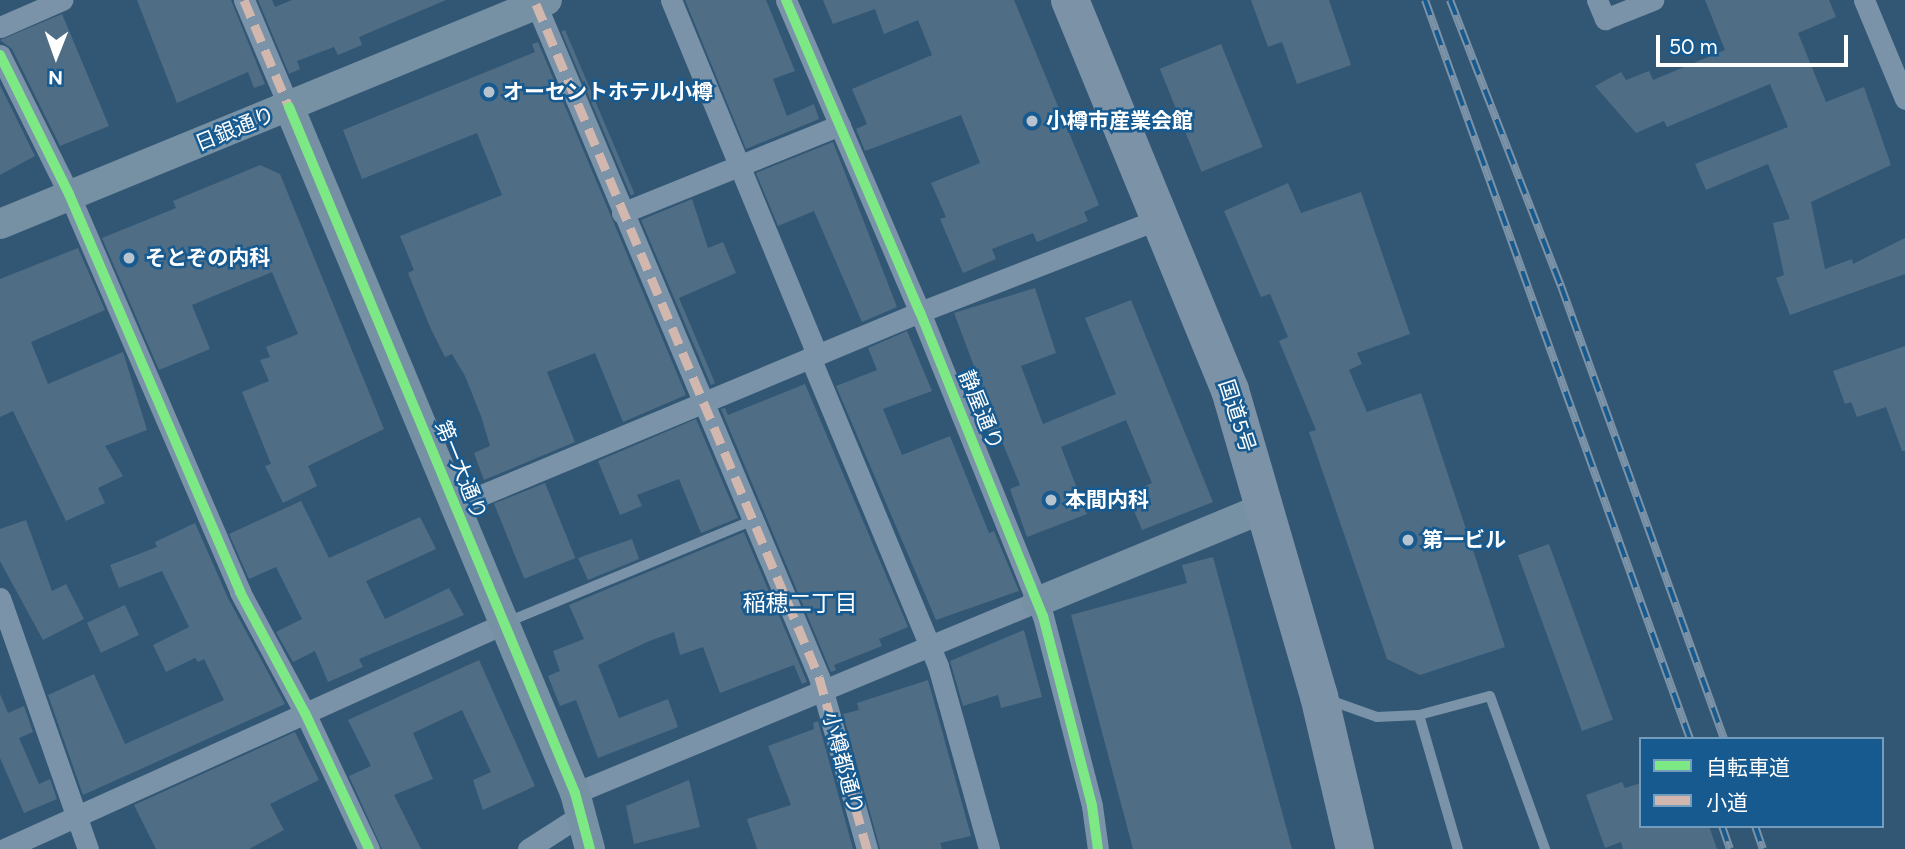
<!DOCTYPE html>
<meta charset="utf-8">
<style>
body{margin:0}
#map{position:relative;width:1905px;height:849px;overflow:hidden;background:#325775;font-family:Figtree,"Noto Sans JP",sans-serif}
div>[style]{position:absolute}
.building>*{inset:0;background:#4f6d85;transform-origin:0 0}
.lane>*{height:10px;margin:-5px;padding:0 5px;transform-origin:5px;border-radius:5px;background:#7a93a8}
.street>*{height:21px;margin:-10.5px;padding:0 10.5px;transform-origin:10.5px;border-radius:10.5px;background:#7a93a8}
.secondary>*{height:30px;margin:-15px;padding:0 15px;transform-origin:15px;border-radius:15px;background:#7690a4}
.highway>*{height:38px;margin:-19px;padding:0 19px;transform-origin:19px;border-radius:19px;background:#7c93a7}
.rail>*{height:8px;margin-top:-4px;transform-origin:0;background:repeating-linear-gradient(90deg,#175a90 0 16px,#7c93a7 0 32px);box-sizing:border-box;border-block:2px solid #7c93a7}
.quiet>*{height:9px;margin-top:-4.5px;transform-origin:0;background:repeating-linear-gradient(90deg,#d1b7ad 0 18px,transparent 0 27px)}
.cycleway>*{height:10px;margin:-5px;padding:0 5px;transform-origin:5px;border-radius:5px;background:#7ce984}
.dots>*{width:19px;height:19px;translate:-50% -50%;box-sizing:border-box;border:4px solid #175a90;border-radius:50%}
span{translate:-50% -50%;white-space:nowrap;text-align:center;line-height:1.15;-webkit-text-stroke:5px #175a90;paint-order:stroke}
.poi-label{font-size:21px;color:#fff;font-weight:700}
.left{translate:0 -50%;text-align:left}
.street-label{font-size:21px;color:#fff}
.neighbourhood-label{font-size:23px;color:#fff}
.legend{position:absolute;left:1639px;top:737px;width:245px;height:91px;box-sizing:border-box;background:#175a90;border:2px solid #749cbc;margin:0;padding:9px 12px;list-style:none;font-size:21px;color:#fff}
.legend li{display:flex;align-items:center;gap:14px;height:35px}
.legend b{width:35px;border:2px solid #749cbc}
.north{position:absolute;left:21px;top:21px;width:70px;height:70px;-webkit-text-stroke:5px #175a90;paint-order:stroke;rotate:181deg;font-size:19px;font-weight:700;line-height:28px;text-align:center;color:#fff}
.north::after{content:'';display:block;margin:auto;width:24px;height:32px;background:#fff;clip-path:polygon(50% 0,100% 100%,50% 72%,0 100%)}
.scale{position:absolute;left:1656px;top:35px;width:192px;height:32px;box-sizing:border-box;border:4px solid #fff;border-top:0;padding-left:9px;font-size:21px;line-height:24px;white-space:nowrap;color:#fff;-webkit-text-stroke:5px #175a90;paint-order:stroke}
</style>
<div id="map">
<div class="building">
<div style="clip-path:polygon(137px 0,231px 0,265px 84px,254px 88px,248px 72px,177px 103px)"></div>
<div style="clip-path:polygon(258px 0,272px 0,275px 7px,292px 0,446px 0,359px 37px,362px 45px,338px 55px,334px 47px,297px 61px,300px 69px,289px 74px)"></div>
<div style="clip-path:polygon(685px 0,766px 0,795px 71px,773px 79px,787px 116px,814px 104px,819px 119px,746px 149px)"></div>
<div style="clip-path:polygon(823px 0,1014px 0,1099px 205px,1084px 212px,1088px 221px,1037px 242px,1033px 233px,992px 249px,996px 259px,963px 273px,940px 219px,946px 217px,931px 183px,980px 163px,961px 115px,865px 151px,856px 129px,867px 124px,852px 89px,932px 55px,918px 20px,884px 34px,875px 9px,833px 24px)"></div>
<div style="clip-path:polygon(1251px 0,1329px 0,1351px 65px,1297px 84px,1282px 42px,1268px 47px)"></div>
<div style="clip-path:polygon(1705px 0,1829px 0,1836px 17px,1798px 33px,1826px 102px,1864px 87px,1891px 165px,1811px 202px,1825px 269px,1852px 259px,1853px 264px,1905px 238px,1905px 274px,1790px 315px,1776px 278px,1784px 275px,1773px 223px,1790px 219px,1768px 164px,1706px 190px,1695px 164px,1788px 127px,1770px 84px,1667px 127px,1664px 121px,1636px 133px,1595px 86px,1621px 72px,1626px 80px,1649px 71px,1653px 80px,1725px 50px)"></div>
<div style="clip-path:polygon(62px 14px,109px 126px,60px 146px,12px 49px,0 40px)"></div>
<div style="left:565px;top:30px;width:178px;height:4px;rotate:67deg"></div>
<div style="clip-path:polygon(538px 42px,686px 395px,623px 422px,595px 353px,547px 372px,575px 442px,484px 480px,474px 453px,490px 446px,481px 416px,465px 376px,452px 354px,445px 357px,430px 327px,408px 273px,414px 270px,400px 236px,502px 195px,477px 133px,362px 179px,343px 130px,535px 52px,532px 44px)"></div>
<div style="left:1221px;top:44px;width:111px;height:66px;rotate:68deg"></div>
<div style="clip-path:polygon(0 85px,35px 156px,0 175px)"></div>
<div style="clip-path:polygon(833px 142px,897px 307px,862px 322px,814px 211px,778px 226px,756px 173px)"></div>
<div style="clip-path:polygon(260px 165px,280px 174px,384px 429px,308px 466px,317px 486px,283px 503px,265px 466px,271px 464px,242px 392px,269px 381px,260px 360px,270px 357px,266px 347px,298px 334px,272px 272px,192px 305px,210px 349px,159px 370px,102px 238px,176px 208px,173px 201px)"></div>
<div style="clip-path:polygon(1288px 183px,1301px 213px,1361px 192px,1410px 334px,1357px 353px,1362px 364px,1349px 370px,1367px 412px,1421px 393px,1505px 647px,1420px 675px,1387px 659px,1309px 432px,1316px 430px,1279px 341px,1288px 337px,1270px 294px,1261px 297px,1224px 211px)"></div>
<div style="clip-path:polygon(692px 199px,708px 248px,723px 242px,736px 273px,679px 298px,715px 383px,711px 385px,641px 220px)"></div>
<div style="clip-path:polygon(78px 248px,105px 310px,31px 342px,48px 384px,123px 352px,147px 430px,105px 446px,123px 476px,98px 488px,105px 503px,66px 521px,13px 411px,0 417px,0 279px)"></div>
<div style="clip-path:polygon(1035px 288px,1056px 353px,1021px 366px,1043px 424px,1116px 394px,1085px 318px,1131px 300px,1213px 502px,1142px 530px,1127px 494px,1152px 483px,1126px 420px,1061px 447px,1087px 514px,1027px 537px,1010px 489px,1020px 485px,998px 432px,990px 435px,974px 393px,983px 390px,954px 313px)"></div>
<div style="clip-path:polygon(907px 331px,932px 391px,883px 409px,902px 455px,950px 436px,989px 533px,994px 531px,1019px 591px,936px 620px,836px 386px,877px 370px,868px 348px)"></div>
<div style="clip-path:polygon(1905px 346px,1905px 451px,1902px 451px,1886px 407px,1857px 417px,1851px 402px,1845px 404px,1833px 371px)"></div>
<div style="clip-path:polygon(805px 384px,908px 627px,879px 639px,882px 646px,834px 665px,836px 670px,831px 672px,721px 409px,725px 408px,728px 415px)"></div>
<div style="clip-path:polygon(696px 419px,738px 518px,701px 533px,679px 479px,637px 495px,642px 506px,620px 515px,598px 461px)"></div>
<div style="left:545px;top:483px;width:81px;height:55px;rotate:68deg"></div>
<div style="clip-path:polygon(301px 501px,329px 558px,420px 517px,436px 549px,366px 581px,385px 619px,449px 588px,464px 615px,359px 659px,363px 667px,328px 682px,315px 651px,293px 662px,276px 632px,302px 619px,276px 567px,249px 579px,229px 534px)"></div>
<div style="clip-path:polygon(26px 520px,52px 591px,66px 584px,84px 619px,43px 640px,0 561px,0 529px)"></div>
<div style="clip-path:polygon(195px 523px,228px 598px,285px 704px,83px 795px,48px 695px,94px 674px,125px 744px,224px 700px,204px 659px,198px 662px,195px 658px,166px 672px,153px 645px,189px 627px,162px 571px,119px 588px,110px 565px,157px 547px,155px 542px)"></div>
<div style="clip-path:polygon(744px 532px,807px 682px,802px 684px,794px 665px,720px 693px,703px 647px,680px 655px,674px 632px,647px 642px,598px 665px,619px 718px,668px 699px,678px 727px,598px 758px,576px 700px,560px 706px,548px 676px,560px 671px,553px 651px,584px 639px,569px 605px)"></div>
<div style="clip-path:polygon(632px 539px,639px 559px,588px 580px,578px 558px)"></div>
<div style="left:1549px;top:544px;width:187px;height:33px;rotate:70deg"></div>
<div style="clip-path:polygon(1213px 557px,1292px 849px,1133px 849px,1071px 615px,1187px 583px,1182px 565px)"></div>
<div style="left:125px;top:605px;width:33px;height:42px;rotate:65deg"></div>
<div style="clip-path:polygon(1024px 630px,1042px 697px,1001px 708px,998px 695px,963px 706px,950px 661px)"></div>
<div style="clip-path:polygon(479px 660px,535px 786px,483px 810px,473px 780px,491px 772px,462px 710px,413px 733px,433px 779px,394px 795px,421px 849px,382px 849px,349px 776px,371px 766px,348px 720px)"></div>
<div style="clip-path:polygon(928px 680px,971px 836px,940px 843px,942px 849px,880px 849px,843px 714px,859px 710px,857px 703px)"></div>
<div style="clip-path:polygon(0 694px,8px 713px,24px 706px,33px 732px,19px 738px,39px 784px,50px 779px,57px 799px,24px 813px,0 758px)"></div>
<div style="clip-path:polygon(818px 721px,853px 849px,757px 849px,747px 819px,791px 805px,768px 746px,814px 729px,813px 723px)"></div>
<div style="clip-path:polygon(295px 732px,319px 780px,270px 804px,284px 830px,249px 849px,156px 849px,134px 805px)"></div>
<div style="clip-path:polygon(689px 780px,700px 827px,634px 844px,626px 806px)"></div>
<div style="clip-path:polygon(1622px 782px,1625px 788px,1641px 783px,1641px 826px,1709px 826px,1717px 849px,1623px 849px,1621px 842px,1605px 848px,1586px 795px)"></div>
</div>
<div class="lane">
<div style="left:505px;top:623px;width:266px;rotate:-22.5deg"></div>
<div style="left:1329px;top:700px;width:51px;rotate:19.5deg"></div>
<div style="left:1377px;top:717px;width:42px;rotate:-2.7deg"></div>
<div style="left:1419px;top:715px;width:73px;rotate:-15deg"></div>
<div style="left:1490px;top:696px;width:163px;rotate:70.2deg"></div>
<div style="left:1419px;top:715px;width:140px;rotate:73.8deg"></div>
</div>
<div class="street">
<div style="left:244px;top:0;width:116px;rotate:67.2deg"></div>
<div style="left:671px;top:0;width:384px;rotate:67.6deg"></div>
<div style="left:786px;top:0;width:340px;rotate:66.8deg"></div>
<div style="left:920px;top:312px;width:328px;rotate:68deg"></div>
<div style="left:1043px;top:616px;width:196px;rotate:75.5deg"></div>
<div style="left:1092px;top:806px;width:43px;rotate:82.1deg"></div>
<div style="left:1597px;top:0;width:21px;rotate:67deg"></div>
<div style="left:1605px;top:19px;width:52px;rotate:-21.6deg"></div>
<div style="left:1864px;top:0;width:107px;rotate:67.5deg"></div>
<div style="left:536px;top:4px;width:730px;rotate:67.19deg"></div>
<div style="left:819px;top:677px;width:179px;rotate:74.4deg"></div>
<div style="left:0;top:27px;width:68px;rotate:-23.5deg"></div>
<div style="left:0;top:55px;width:155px;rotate:63.6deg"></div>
<div style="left:69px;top:194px;width:433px;rotate:66.7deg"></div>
<div style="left:240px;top:592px;width:137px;rotate:61.8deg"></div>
<div style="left:305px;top:713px;width:150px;rotate:64.8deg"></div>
<div style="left:622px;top:213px;width:235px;rotate:-22deg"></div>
<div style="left:810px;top:357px;width:334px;rotate:67.5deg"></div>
<div style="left:938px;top:666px;width:190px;rotate:74.4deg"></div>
<div style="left:455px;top:506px;width:504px;rotate:-22.65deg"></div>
<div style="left:920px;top:312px;width:259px;rotate:-21.3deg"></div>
<div style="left:0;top:598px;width:266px;rotate:70.7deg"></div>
<div style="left:575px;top:793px;width:500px;rotate:-22.5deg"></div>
<div style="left:4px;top:849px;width:547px;rotate:-24.27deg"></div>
<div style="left:528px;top:849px;width:63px;rotate:-32.7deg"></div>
</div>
<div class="secondary">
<div style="left:289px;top:107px;width:743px;rotate:67.37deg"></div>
<div style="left:575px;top:793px;width:58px;rotate:75deg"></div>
<div style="left:0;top:224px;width:591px;rotate:-22.27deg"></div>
<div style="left:1037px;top:602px;width:248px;rotate:-22.5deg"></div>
</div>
<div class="highway">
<div style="left:1070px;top:0;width:422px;rotate:67.7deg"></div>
<div style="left:1230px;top:390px;width:319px;rotate:73.8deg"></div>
<div style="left:1319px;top:696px;width:157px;rotate:76.8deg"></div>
</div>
<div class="rail">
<div style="left:1425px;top:0;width:785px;rotate:70.27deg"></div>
<div style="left:1450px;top:0;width:307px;rotate:68.8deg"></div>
<div style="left:1561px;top:286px;width:481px;rotate:70.2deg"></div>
<div style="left:1722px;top:826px;width:24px;rotate:71deg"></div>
<div style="left:1755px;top:826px;width:24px;rotate:71deg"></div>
</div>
<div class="quiet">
<div style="left:244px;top:0;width:116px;rotate:67.2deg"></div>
<div style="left:536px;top:4px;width:730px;rotate:67.19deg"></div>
<div style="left:819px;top:677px;width:179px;rotate:74.4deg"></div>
</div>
<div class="cycleway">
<div style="left:786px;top:0;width:340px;rotate:66.8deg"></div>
<div style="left:920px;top:312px;width:328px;rotate:68deg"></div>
<div style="left:1043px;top:616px;width:196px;rotate:75.5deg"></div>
<div style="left:1092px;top:806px;width:43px;rotate:82.1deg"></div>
<div style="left:0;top:55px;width:155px;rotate:63.6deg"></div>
<div style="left:69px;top:194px;width:433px;rotate:66.7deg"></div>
<div style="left:240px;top:592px;width:137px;rotate:61.8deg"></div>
<div style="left:305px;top:713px;width:150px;rotate:64.8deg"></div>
<div style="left:289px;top:107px;width:743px;rotate:67.37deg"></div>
<div style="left:575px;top:793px;width:58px;rotate:75deg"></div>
</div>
<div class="dots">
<div style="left:489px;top:92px;background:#b7c4cf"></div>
<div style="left:1032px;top:121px;background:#b7c4cf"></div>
<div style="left:129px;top:258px;background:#b7c4cf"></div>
<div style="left:1051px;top:500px;background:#b7c4cf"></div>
<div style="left:1408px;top:540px;background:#b7c4cf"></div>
</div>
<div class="poi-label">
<span class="left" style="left:503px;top:92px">オーセントホテル小樽</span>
<span class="left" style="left:1046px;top:121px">小樽市産業会館</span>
<span class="left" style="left:145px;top:258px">そとぞの内科</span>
<span class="left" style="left:1065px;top:500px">本間内科</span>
<span class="left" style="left:1422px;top:540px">第一ビル</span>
</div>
<div class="street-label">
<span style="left:235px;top:129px;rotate:-22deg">日銀通り</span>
<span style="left:981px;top:410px;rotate:68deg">静屋通り</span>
<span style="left:1237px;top:416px;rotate:72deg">国道5号</span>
<span style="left:461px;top:470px;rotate:68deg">第一大通り</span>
<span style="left:843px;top:763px;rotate:75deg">小樽都通り</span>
</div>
<div class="neighbourhood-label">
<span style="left:800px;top:603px">稲穂二丁目</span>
</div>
<ul class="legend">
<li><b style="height:9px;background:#7ce984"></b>自転車道</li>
<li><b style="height:9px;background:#d1b7ad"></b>小道</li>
</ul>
<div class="north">N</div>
<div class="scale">50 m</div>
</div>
